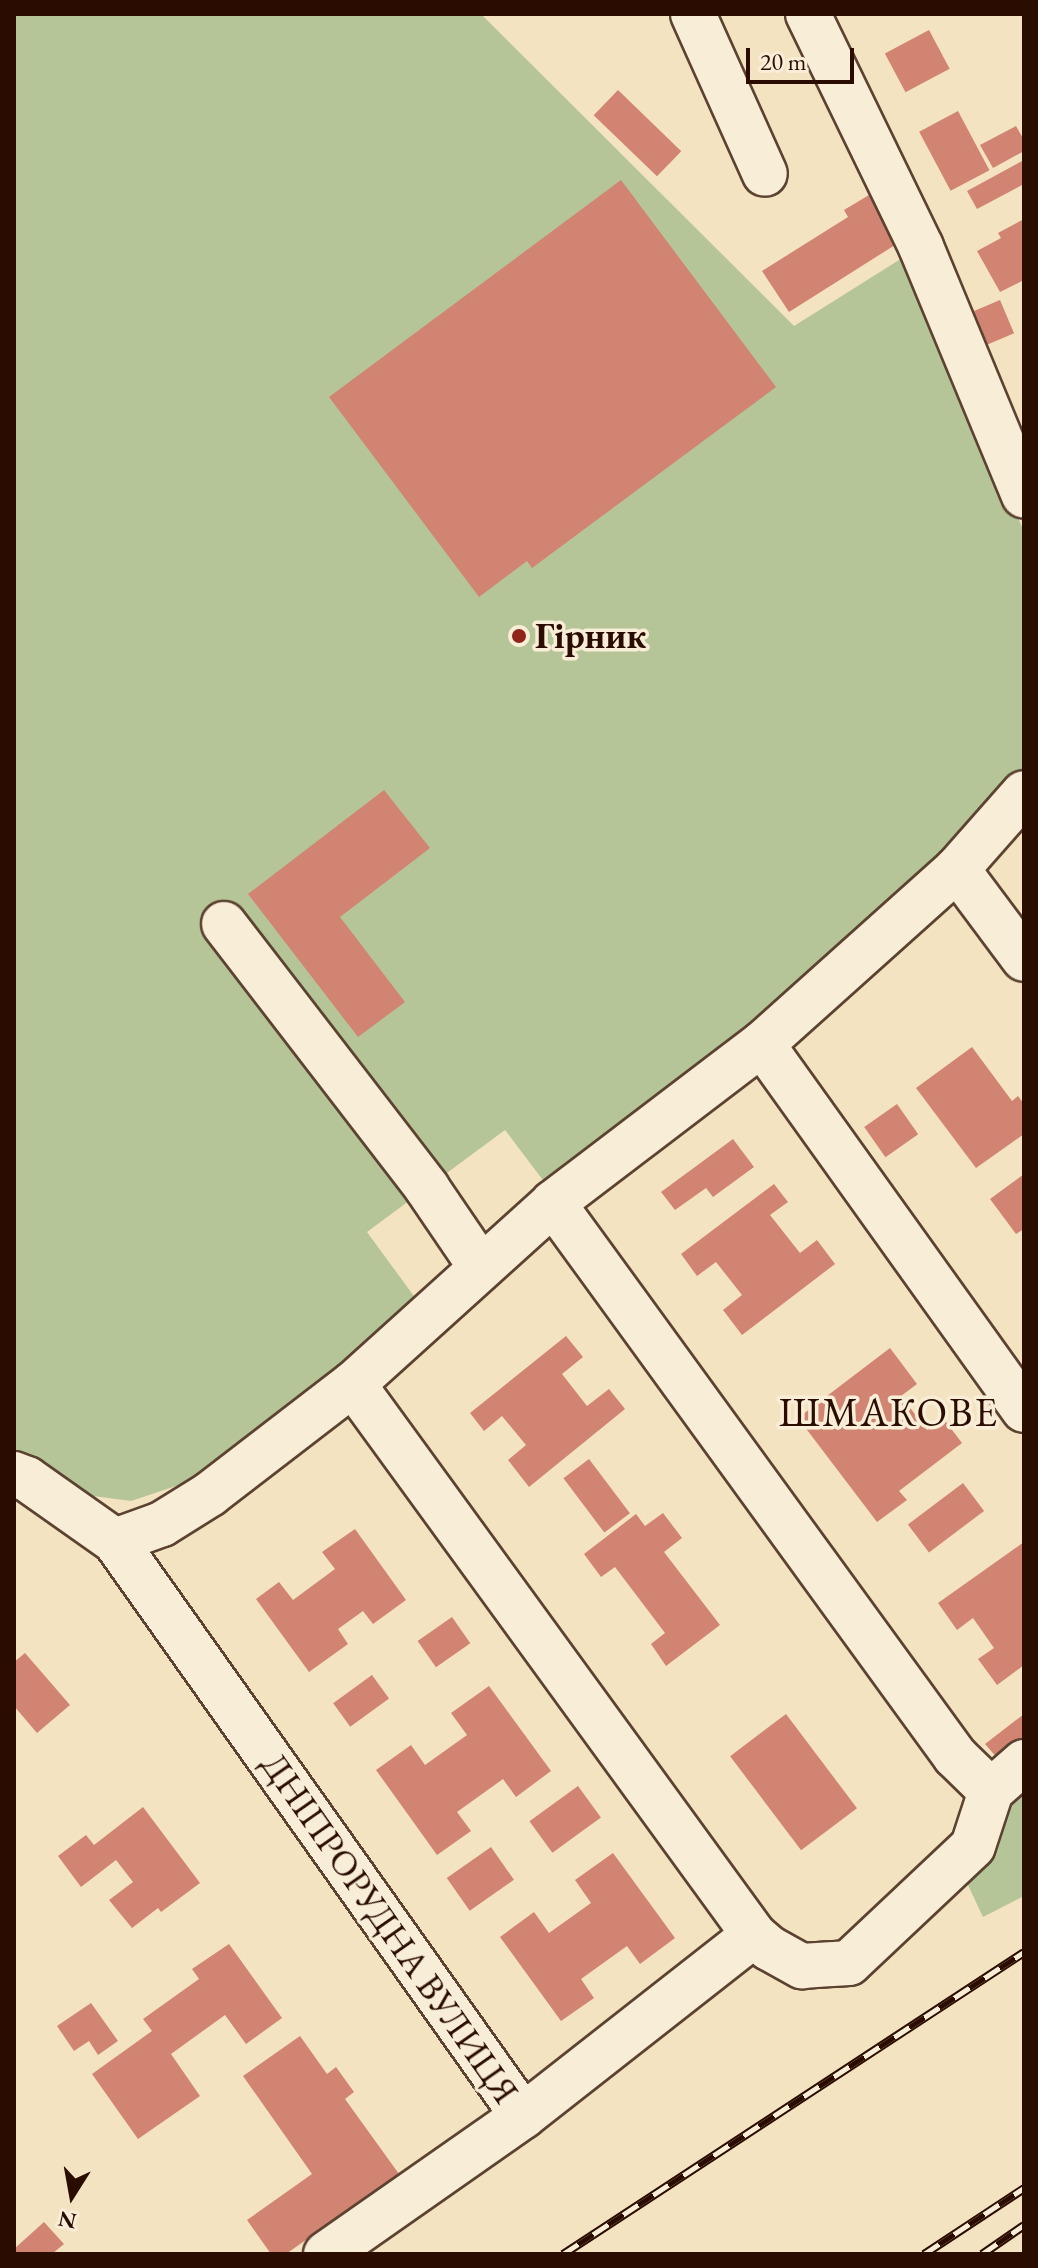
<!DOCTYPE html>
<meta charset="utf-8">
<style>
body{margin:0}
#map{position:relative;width:1038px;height:2268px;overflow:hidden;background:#f4e3c0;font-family:"EB Garamond",serif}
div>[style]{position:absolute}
.green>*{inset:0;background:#b5c597}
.building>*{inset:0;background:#d18472;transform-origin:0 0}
.roads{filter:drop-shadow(2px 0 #5c4231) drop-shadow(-2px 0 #5c4231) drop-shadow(0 2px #5c4231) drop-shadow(0 -2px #5c4231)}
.minor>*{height:44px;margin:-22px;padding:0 22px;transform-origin:22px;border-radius:22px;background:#f8edd6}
.rail>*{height:9px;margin-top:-4.5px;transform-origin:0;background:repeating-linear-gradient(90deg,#f8edd6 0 18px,#2a0c01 0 36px);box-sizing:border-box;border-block:2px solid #2a0c01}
.dots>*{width:22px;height:22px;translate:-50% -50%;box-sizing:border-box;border:4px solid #f8edd6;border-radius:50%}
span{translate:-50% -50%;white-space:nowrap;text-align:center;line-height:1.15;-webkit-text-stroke:7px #f8edd6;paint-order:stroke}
.poi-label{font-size:36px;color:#2a0c01;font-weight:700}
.left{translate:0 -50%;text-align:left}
.street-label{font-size:36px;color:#2a0c01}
.quarter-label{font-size:40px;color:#2a0c01;letter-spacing:2px}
.frame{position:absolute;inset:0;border:16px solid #2a0c01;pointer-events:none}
.north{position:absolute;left:32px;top:2156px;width:80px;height:80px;-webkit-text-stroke:6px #f8edd6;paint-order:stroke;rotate:191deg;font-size:22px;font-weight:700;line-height:32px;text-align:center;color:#2a0c01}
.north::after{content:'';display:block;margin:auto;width:28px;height:36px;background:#2a0c01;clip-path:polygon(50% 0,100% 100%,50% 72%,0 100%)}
.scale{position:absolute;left:746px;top:48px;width:108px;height:36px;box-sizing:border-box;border:4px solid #2a0c01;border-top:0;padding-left:10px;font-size:24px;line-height:28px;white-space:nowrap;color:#2a0c01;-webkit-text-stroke:6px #f8edd6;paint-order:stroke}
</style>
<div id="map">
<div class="green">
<div style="clip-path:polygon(14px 14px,481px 14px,794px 326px,907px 255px,1024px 532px,1024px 778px,951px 860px,552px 1192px,505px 1130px,367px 1232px,419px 1303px,203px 1477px,131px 1501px,78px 1494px,14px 1458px)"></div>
<div style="clip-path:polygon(1024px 1781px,1024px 1896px,983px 1917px,960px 1868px)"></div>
</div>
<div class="building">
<div style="left:929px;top:30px;width:44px;height:50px;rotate:62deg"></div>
<div style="left:618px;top:90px;width:88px;height:35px;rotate:44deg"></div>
<div style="left:958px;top:111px;width:67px;height:44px;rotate:62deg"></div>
<div style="clip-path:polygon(1016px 126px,1024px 140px,1024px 151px,993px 168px,980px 145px)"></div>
<div style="clip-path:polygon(1024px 160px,1024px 184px,977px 209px,967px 191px)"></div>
<div style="clip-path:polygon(621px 180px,776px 387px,532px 568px,527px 561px,479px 597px,329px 397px)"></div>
<div style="clip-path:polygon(869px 195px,895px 245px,789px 312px,762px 271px,848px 217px,844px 210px)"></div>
<div style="clip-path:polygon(1024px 219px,1024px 280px,1000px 292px,977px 251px,1001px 238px,998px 233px)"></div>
<div style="left:1000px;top:300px;width:36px;height:32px;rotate:67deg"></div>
<div style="clip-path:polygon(384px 790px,430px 848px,340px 917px,405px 1002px,358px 1037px,248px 894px)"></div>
<div style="clip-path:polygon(972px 1047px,1012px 1101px,1018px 1096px,1024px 1104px,1024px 1134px,976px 1168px,916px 1088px)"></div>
<div style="left:897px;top:1104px;width:37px;height:40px;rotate:55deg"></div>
<div style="clip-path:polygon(733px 1139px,754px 1167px,713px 1197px,706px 1188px,675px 1210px,661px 1192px)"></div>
<div style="clip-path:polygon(1024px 1174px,1024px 1229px,1016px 1234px,990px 1199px)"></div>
<div style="clip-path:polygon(774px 1184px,788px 1202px,770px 1215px,800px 1253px,817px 1240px,835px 1264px,742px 1335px,723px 1310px,742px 1295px,716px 1262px,697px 1276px,681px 1254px)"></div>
<div style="clip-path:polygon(566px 1336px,583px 1357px,562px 1374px,587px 1406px,609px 1389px,625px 1409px,529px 1487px,508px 1460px,526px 1445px,502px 1416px,484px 1431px,470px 1413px)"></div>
<div style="clip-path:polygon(890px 1348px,917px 1384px,901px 1396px,927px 1430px,943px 1418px,962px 1443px,899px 1491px,907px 1500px,877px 1522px,798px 1418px)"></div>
<div style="left:589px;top:1459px;width:68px;height:32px;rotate:53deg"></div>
<div style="left:963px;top:1483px;width:35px;height:69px;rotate:53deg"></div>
<div style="clip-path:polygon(663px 1513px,682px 1538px,664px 1552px,720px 1625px,666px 1666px,651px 1644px,665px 1633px,615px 1567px,601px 1577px,584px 1554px,636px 1514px,645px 1526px)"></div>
<div style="clip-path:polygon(355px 1529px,406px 1600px,373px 1624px,363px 1611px,338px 1629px,348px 1644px,309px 1672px,256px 1599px,279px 1582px,293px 1600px,335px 1569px,322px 1552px)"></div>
<div style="clip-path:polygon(1024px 1542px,1024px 1665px,997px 1685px,978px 1659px,994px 1648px,973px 1618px,957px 1630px,938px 1603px)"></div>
<div style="left:452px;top:1617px;width:32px;height:42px;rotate:55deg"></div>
<div style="clip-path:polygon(25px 1653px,70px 1705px,37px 1733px,14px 1706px,14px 1662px)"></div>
<div style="left:372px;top:1675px;width:29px;height:48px;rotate:54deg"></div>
<div style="clip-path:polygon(489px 1686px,551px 1771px,516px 1797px,503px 1779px,457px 1812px,471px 1831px,437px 1855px,376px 1770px,411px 1745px,425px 1765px,467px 1735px,451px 1713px)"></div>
<div style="left:786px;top:1714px;width:118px;height:70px;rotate:53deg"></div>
<div style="clip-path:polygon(1024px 1714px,1024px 1741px,999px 1760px,985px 1744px)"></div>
<div style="left:578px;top:1786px;width:39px;height:60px;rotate:54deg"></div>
<div style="clip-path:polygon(143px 1807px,200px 1883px,161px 1912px,158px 1908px,132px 1928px,109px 1900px,133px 1882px,116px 1860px,81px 1887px,58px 1856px,86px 1835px,94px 1845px)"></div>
<div style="left:491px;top:1847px;width:40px;height:54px;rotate:55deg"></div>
<div style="clip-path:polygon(613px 1853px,675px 1938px,640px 1964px,627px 1946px,581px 1979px,594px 1998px,561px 2021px,500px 1937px,534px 1912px,549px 1933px,591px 1903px,575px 1880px)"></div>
<div style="clip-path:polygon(229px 1944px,282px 2018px,246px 2044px,225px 2015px,171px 2054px,200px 2096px,138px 2139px,92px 2074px,152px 2031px,143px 2019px,199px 1979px,192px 1969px)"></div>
<div style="clip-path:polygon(91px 2003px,118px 2041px,98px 2055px,89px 2041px,74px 2051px,57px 2026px)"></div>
<div style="clip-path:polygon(300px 2036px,327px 2074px,336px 2067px,354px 2092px,345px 2099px,399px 2174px,286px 2254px,271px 2254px,247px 2220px,312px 2174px,243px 2076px)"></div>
<div style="clip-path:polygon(44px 2222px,64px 2244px,52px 2254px,14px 2254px,14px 2249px)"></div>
</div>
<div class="roads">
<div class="minor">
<div style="left:693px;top:14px;width:175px;rotate:65.8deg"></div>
<div style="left:808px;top:14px;width:259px;rotate:64.1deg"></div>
<div style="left:921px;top:247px;width:269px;rotate:67.5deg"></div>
<div style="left:957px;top:869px;width:112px;rotate:53.3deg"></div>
<div style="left:224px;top:924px;width:333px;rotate:52.4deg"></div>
<div style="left:427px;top:1188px;width:94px;rotate:55.8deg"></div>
<div style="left:762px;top:1044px;width:450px;rotate:54.4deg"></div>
<div style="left:553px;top:1203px;width:684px;rotate:53.98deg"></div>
<div style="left:955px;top:1756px;width:50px;rotate:44.2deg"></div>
<div style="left:353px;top:1384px;width:681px;rotate:53.95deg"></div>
<div style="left:754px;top:1935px;width:20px;rotate:41deg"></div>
<div style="left:769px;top:1948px;width:38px;rotate:29deg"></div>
<div style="left:802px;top:1966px;width:47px;rotate:-3.7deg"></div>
<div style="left:849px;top:1963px;width:170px;rotate:-43.3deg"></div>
<div style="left:973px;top:1846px;width:58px;rotate:-71.9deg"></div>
<div style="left:991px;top:1791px;width:44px;rotate:-41.3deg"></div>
<div style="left:14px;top:1474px;width:14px;rotate:21deg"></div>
<div style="left:27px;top:1479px;width:108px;rotate:35.2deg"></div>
<div style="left:115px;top:1541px;width:50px;rotate:-19.9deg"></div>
<div style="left:162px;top:1524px;width:57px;rotate:-32deg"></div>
<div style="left:210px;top:1494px;width:180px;rotate:-37.6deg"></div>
<div style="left:353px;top:1384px;width:270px;rotate:-42.1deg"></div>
<div style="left:553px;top:1203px;width:263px;rotate:-37.3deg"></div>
<div style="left:762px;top:1044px;width:262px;rotate:-41.9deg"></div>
<div style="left:957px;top:869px;width:101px;rotate:-48.6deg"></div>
<div style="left:115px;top:1541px;width:705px;rotate:54.64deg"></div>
<div style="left:326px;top:2254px;width:241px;rotate:-35deg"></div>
<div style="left:523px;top:2116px;width:293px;rotate:-38.1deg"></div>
</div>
</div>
<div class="rail">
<div style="left:563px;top:2254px;width:551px;rotate:-33.23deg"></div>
<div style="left:924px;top:2254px;width:120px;rotate:-33.4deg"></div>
<div style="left:982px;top:2254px;width:51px;rotate:-34.6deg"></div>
</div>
<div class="dots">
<div style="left:519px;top:636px;background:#8f2418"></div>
</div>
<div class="poi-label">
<span class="left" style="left:535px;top:636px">Гірник</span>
</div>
<div class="street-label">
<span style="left:390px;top:1928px;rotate:55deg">ДНІПРОРУДНА ВУЛИЦЯ</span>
</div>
<div class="quarter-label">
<span style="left:889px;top:1412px">ШМАКОВЕ</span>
</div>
<div class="frame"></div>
<div class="north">N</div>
<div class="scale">20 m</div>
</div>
